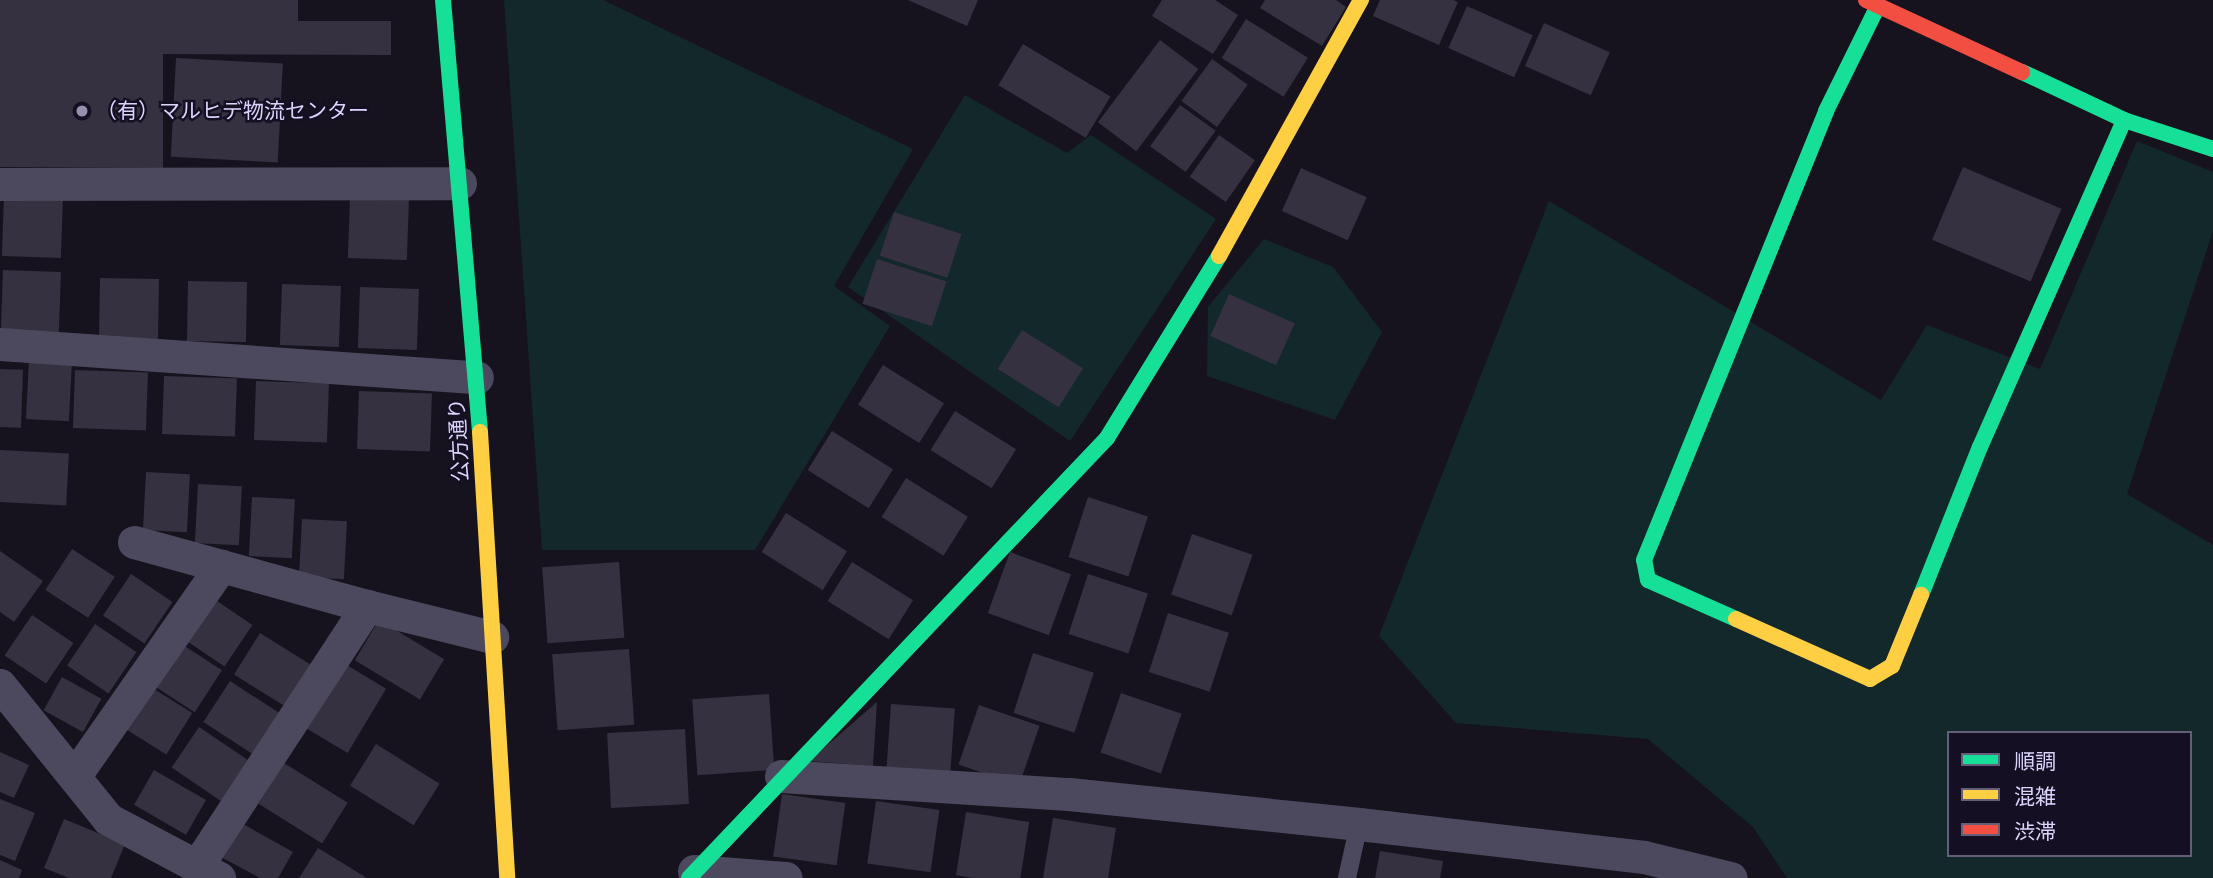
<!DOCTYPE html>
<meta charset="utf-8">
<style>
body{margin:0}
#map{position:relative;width:2213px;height:878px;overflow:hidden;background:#16131e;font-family:"Fira Sans Condensed","Noto Sans JP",sans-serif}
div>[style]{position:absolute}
.green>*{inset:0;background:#13282a}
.building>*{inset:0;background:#353140;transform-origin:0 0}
.lane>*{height:18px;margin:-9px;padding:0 9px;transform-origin:9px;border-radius:9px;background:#4c495e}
.street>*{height:33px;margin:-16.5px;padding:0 16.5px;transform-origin:16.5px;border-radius:16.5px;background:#4c495e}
.fast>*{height:16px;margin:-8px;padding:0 8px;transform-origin:8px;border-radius:8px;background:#16e098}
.slow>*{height:16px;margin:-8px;padding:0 8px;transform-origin:8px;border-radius:8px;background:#ffcf43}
.jam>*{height:16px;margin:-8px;padding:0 8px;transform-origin:8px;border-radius:8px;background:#f24e42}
.dots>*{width:19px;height:19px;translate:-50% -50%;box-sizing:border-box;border:4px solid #140f22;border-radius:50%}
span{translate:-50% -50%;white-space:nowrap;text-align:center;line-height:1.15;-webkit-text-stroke:5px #140f22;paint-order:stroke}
.poi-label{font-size:21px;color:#dbd4fc}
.left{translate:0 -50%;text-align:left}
.street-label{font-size:21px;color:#dbd4fc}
.legend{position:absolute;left:1947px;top:731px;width:245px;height:126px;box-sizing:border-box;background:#140f22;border:2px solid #645e79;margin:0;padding:9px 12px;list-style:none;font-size:21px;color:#dbd4fc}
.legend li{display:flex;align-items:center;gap:14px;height:35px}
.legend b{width:35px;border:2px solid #645e79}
</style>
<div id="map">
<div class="green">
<div style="clip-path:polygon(504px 0,603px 0,913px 149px,834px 286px,890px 326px,755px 550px,542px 550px)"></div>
<div style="clip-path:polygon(965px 95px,1067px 153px,1091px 135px,1216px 219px,1070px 441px,848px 287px)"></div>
<div style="clip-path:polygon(evenodd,2137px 141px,2213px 172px,2213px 231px,2127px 494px,2213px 545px,2213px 878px,1787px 878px,1753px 827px,1648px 739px,1456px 723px,1379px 636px,1549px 201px,1881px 400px,1927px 325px,2040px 369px,2137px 141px,1949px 733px,2190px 733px,2190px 855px,1949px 855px,1949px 733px)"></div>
<div style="clip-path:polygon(1264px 239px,1333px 267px,1382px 332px,1335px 420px,1207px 376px,1208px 307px)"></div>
</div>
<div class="building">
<div style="clip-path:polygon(0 0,298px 0,298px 21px,391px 21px,391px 55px,163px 54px,163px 168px,0 167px)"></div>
<div style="clip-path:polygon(908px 0,978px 0,967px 26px)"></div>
<div style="clip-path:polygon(1162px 0,1215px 0,1238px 15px,1213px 54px,1152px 16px)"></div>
<div style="clip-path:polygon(1265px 0,1336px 0,1346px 7px,1322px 46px,1260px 8px)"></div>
<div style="clip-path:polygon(1380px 0,1453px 0,1458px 2px,1439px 45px,1373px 16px)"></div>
<div style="left:1467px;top:6px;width:72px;height:46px;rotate:24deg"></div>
<div style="left:1246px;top:19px;width:73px;height:46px;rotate:32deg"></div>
<div style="left:1544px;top:23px;width:72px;height:47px;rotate:24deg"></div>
<div style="left:1160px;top:40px;width:48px;height:103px;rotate:37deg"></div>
<div style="left:1023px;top:44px;width:102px;height:48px;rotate:31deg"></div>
<div style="left:176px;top:58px;width:107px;height:99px;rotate:3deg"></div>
<div style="left:1212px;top:59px;width:44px;height:52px;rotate:36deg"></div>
<div style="left:1180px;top:105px;width:44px;height:51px;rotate:36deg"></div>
<div style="left:1219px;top:135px;width:44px;height:51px;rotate:35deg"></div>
<div style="left:1963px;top:167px;width:107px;height:79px;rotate:23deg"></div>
<div style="left:1301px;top:168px;width:72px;height:47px;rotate:24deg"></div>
<div style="left:4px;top:195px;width:59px;height:61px;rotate:2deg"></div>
<div style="left:350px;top:197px;width:59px;height:61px;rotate:2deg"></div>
<div style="left:894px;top:212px;width:71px;height:46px;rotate:18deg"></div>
<div style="left:877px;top:259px;width:73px;height:47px;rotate:18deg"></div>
<div style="left:3px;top:270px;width:58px;height:61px;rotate:2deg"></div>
<div style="left:100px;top:278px;width:59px;height:60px;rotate:1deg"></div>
<div style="left:188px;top:281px;width:59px;height:60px;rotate:1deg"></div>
<div style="left:282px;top:284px;width:59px;height:61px;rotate:2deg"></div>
<div style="left:360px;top:287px;width:59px;height:61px;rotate:2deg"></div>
<div style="left:1229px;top:294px;width:72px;height:46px;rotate:24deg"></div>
<div style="left:1022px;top:330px;width:72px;height:46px;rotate:32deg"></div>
<div style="left:29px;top:360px;width:43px;height:59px;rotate:3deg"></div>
<div style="left:883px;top:365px;width:72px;height:47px;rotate:32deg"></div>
<div style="left:0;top:369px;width:23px;height:58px;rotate:2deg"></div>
<div style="left:75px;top:370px;width:73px;height:58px;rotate:2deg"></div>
<div style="left:164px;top:376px;width:73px;height:58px;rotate:2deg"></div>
<div style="left:256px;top:381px;width:73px;height:59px;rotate:2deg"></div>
<div style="left:359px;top:391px;width:73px;height:58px;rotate:2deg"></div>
<div style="left:955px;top:411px;width:72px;height:46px;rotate:32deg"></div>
<div style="left:832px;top:431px;width:72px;height:46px;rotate:32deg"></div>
<div style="left:0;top:450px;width:69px;height:52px;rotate:3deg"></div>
<div style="left:146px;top:472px;width:44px;height:58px;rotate:3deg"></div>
<div style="left:906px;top:478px;width:73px;height:46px;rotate:32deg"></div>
<div style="left:198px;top:484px;width:44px;height:59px;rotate:3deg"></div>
<div style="left:252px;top:497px;width:43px;height:59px;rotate:3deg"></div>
<div style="left:1088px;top:497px;width:63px;height:63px;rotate:18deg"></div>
<div style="left:786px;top:513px;width:72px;height:46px;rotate:32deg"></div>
<div style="left:302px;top:519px;width:45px;height:58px;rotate:3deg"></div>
<div style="left:1192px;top:534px;width:64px;height:64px;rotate:19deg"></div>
<div style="left:72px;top:549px;width:51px;height:49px;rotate:33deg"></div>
<div style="clip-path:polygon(0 551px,43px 581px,14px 622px,0 612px)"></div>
<div style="left:1010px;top:552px;width:65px;height:65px;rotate:20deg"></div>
<div style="left:619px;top:562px;width:76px;height:77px;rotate:86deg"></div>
<div style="left:852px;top:562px;width:72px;height:46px;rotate:32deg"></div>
<div style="left:131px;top:574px;width:50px;height:50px;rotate:34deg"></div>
<div style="left:1088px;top:574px;width:63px;height:63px;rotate:18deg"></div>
<div style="left:211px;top:597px;width:50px;height:50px;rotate:34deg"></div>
<div style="left:1168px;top:613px;width:64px;height:62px;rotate:18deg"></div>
<div style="left:32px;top:615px;width:50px;height:49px;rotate:34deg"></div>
<div style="left:379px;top:620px;width:76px;height:47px;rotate:31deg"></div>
<div style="left:95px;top:624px;width:50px;height:50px;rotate:34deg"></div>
<div style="left:260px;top:633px;width:68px;height:49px;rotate:32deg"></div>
<div style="left:180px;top:643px;width:50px;height:50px;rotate:33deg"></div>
<div style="left:629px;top:649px;width:76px;height:77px;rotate:86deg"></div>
<div style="left:1033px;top:653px;width:64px;height:63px;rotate:18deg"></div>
<div style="left:345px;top:664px;width:48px;height:75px;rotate:31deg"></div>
<div style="left:62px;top:677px;width:45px;height:38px;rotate:29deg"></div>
<div style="left:230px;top:681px;width:68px;height:49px;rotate:33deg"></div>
<div style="left:149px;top:686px;width:51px;height:49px;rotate:32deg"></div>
<div style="left:1121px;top:693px;width:64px;height:63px;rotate:19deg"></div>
<div style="left:769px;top:694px;width:76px;height:77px;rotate:86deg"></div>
<div style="clip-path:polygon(877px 702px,873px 766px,809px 761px)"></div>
<div style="left:891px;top:704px;width:64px;height:63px;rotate:4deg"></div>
<div style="left:979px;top:705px;width:64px;height:63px;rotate:19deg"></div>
<div style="left:199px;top:727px;width:68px;height:49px;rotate:34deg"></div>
<div style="left:685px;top:729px;width:75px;height:78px;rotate:87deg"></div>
<div style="left:376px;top:744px;width:75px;height:49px;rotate:32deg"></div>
<div style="clip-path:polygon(0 752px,29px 765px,14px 798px,0 792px)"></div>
<div style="left:284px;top:763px;width:75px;height:48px;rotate:32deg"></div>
<div style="left:154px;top:770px;width:60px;height:40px;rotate:30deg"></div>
<div style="left:782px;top:794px;width:64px;height:63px;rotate:8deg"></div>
<div style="clip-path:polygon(0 799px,35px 813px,15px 861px,0 855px)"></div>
<div style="left:876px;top:801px;width:64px;height:63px;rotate:8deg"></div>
<div style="left:966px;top:812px;width:64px;height:64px;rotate:9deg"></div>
<div style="clip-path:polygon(1053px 818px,1116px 828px,1108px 878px,1043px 878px)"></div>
<div style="clip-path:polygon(64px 819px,125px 844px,111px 878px,69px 878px,44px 868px)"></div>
<div style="clip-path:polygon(241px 823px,293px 852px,278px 878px,260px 878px,221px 857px)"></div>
<div style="clip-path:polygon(318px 848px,367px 878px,299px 878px)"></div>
<div style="clip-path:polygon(1380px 851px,1443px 861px,1440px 878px,1375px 878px)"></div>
<div style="clip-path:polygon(0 860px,22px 870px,19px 878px,0 878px)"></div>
</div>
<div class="lane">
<div style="left:1347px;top:878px;width:55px;rotate:-77.5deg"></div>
</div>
<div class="street">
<div style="left:0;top:184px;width:460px;rotate:-0.1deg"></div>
<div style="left:0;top:344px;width:478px;rotate:4deg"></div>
<div style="left:134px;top:542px;width:242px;rotate:15.4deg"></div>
<div style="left:0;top:685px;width:172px;rotate:51.1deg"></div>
<div style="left:108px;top:819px;width:126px;rotate:28deg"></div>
<div style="left:76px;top:774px;width:254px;rotate:-55.1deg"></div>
<div style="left:781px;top:776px;width:289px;rotate:3.6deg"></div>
<div style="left:1069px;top:794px;width:292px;rotate:5.9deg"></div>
<div style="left:1359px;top:824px;width:287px;rotate:6.6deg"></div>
<div style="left:1644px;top:857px;width:89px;rotate:13.6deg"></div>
<div style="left:197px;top:866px;width:311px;rotate:-56.8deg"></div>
<div style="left:367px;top:606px;width:129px;rotate:13.9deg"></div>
<div style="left:694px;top:871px;width:92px;rotate:4.4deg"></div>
</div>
<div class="fast">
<div style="left:443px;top:0;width:434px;rotate:85.1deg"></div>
<div style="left:2022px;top:72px;width:113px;rotate:25.2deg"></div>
<div style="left:2124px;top:120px;width:94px;rotate:18deg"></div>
<div style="left:1921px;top:595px;width:159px;rotate:-68.3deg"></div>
<div style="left:1980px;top:447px;width:357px;rotate:-66.2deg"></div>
<div style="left:1736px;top:619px;width:96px;rotate:-156.1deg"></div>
<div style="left:1648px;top:580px;width:20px;rotate:-101deg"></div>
<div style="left:1644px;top:560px;width:484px;rotate:-67.9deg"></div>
<div style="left:1826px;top:111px;width:117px;rotate:-63.7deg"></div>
<div style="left:689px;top:878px;width:607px;rotate:-46.47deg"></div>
<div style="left:1107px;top:438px;width:214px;rotate:-58.4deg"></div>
</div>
<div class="slow">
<div style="left:1219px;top:256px;width:293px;rotate:-61deg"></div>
<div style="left:480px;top:432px;width:447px;rotate:86.5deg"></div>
<div style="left:1736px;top:619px;width:147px;rotate:24.1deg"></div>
<div style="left:1870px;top:679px;width:26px;rotate:-31deg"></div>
<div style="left:1892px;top:666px;width:77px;rotate:-67.8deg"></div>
</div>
<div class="jam">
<div style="left:1866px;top:0;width:172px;rotate:24.8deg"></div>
</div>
<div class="dots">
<div style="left:82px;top:111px;background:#9690ae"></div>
</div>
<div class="poi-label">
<span class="left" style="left:96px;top:111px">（有）マルヒデ物流センター</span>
</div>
<div class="street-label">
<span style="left:459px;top:440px;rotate:-93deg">公方通り</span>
</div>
<ul class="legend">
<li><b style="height:9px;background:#16e098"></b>順調</li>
<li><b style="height:9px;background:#ffcf43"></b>混雑</li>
<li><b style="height:9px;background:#f24e42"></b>渋滞</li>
</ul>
</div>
